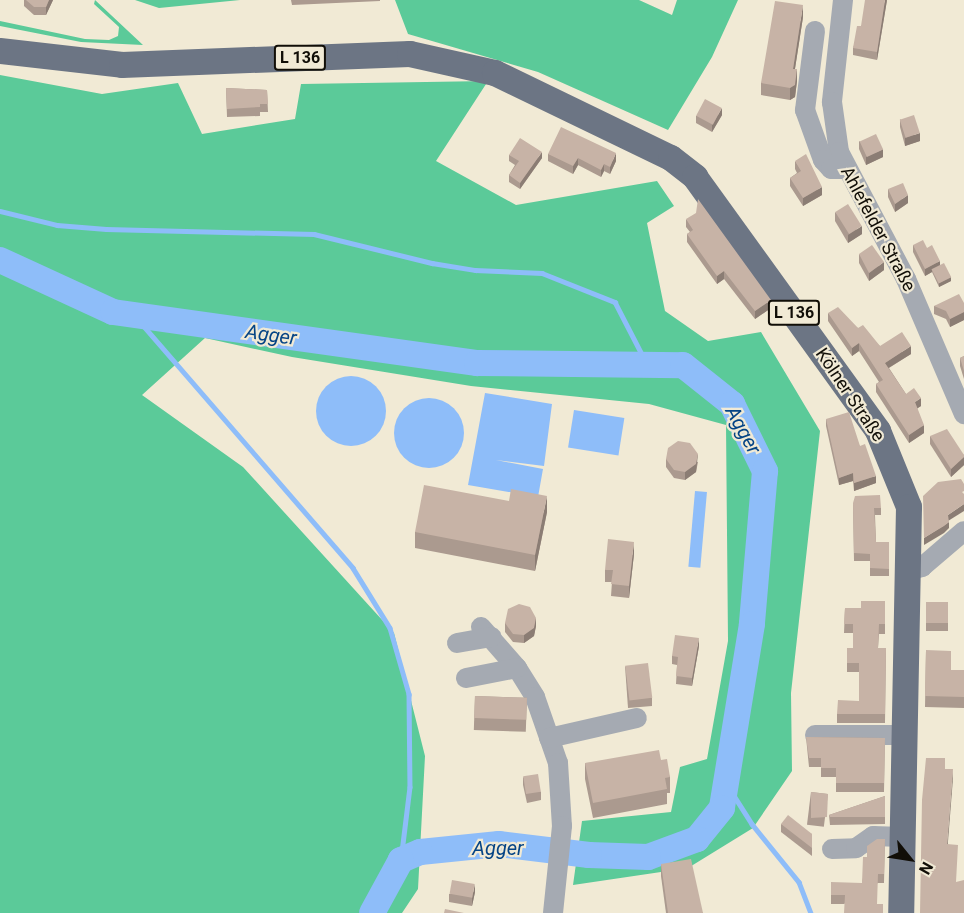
<!DOCTYPE html>
<meta charset="utf-8">
<style>
body{margin:0}
#map{position:relative;width:964px;height:913px;overflow:hidden;background:#f1ead5;font-family:Roboto,sans-serif}
div>[style]{position:absolute}
.forest>*{inset:0;background:#5bca99}
.water>*{inset:0;background:#8ebdf9;transform-origin:0 0}
.round{border-radius:50%}
.stream>*{height:4.5px;margin:-2.25px;padding:0 2.25px;transform-origin:2.25px;border-radius:2.25px;background:#8ebdf9}
.river>*{height:26px;margin:-13px;padding:0 13px;transform-origin:13px;border-radius:13px;background:#8ebdf9}
.minor>*{height:20px;margin:-10px;padding:0 10px;transform-origin:10px;border-radius:10px;background:#a5aab2}
.major>*{height:26px;margin:-13px;padding:0 13px;transform-origin:13px;border-radius:13px;background:#6c7584}
.wall>*{inset:0;background:#ab9a8f;transform-origin:0 0}
.shaded-wall>*{inset:0;background:#8b7d74}
.building>*{inset:0;background:#c7b3a6;transform-origin:0 0}
span{translate:-50% -50%;white-space:nowrap;text-align:center;line-height:1.15;-webkit-text-stroke:4.5px #f1ead5;paint-order:stroke}
.shield-label span{padding:2px 4px;background:#f1ead5;border:2px solid;border-radius:4px;-webkit-text-stroke-width:0}
.shield-label{font-size:16px;color:#110e07;font-weight:700}
.street-label{font-size:18px;color:#110e07}
.water-label{font-size:20px;color:#054485;font-style:italic}
.north{position:absolute;left:880px;top:829px;width:60px;height:60px;-webkit-text-stroke:4px #f1ead5;paint-order:stroke;rotate:120deg;font-size:16px;font-weight:700;line-height:24px;text-align:center;color:#110e07}
.north::after{content:'';display:block;margin:auto;width:21px;height:27px;background:#110e07;clip-path:polygon(50% 0,100% 100%,50% 72%,0 100%)}
</style>
<div id="map">
<div class="forest">
<div style="clip-path:polygon(95px 0,143px 45px,81px 42px,0 26px,0 21px,85px 39px,109px 40px,118px 36px,119px 27px,94px 4px)"></div>
<div style="clip-path:polygon(135px 0,240px 0,159px 8px)"></div>
<div style="clip-path:polygon(395px 0,639px 0,672px 15px,677px 0,738px 0,712px 57px,668px 130px,538px 72px,408px 34px)"></div>
<div style="clip-path:polygon(0 75px,102px 94px,178px 83px,202px 134px,295px 119px,301px 84px,488px 81px,436px 161px,516px 205px,657px 181px,674px 206px,647px 223px,665px 311px,708px 341px,761px 332px,820px 431px,791px 693px,792px 771px,753px 828px,688px 868px,573px 885px,582px 821px,671px 812px,680px 767px,707px 759px,728px 641px,726px 425px,649px 404px,471px 386px,292px 357px,205px 338px,142px 395px,243px 467px,394px 633px,425px 756px,418px 889px,402px 913px,0 913px)"></div>
</div>
<div class="water">
<div class="round" style="left:316px;top:376px;width:70px;height:70px"></div>
<div style="clip-path:polygon(485px 393px,552px 404px,544px 466px,496px 460px,543px 469px,538px 497px,468px 485px)"></div>
<div class="round" style="left:394px;top:398px;width:70px;height:70px"></div>
<div style="left:574px;top:410px;width:51px;height:38px;rotate:9deg"></div>
<div style="left:695px;top:491px;width:12px;height:76px;rotate:5deg"></div>
</div>
<div class="stream">
<div style="left:0;top:211px;width:59px;rotate:13.8deg"></div>
<div style="left:57px;top:225px;width:49px;rotate:4.7deg"></div>
<div style="left:106px;top:229px;width:208px;rotate:1.4deg"></div>
<div style="left:314px;top:234px;width:122px;rotate:13.8deg"></div>
<div style="left:432px;top:263px;width:44px;rotate:9.2deg"></div>
<div style="left:475px;top:270px;width:67px;rotate:2.6deg"></div>
<div style="left:542px;top:273px;width:79px;rotate:21.7deg"></div>
<div style="left:615px;top:302px;width:70px;rotate:62.7deg"></div>
<div style="left:135px;top:316px;width:333px;rotate:49.1deg"></div>
<div style="left:353px;top:568px;width:70px;rotate:58.3deg"></div>
<div style="left:390px;top:628px;width:69px;rotate:73.9deg"></div>
<div style="left:409px;top:694px;width:93px;rotate:89.4deg"></div>
<div style="left:410px;top:787px;width:74px;rotate:97deg"></div>
<div style="left:726px;top:783px;width:49px;rotate:57.6deg"></div>
<div style="left:752px;top:824px;width:75px;rotate:51deg"></div>
<div style="left:799px;top:882px;width:33px;rotate:69deg"></div>
</div>
<div class="river">
<div style="left:0;top:260px;width:124px;rotate:24.7deg"></div>
<div style="left:113px;top:312px;width:368px;rotate:8deg"></div>
<div style="left:477px;top:363px;width:206px;rotate:0.6deg"></div>
<div style="left:683px;top:365px;width:63px;rotate:38.5deg"></div>
<div style="left:732px;top:404px;width:75px;rotate:63.8deg"></div>
<div style="left:765px;top:471px;width:154px;rotate:94.9deg"></div>
<div style="left:752px;top:624px;width:186px;rotate:99.3deg"></div>
<div style="left:722px;top:808px;width:40px;rotate:129deg"></div>
<div style="left:697px;top:839px;width:52px;rotate:159.8deg"></div>
<div style="left:648px;top:857px;width:59px;rotate:-178.1deg"></div>
<div style="left:589px;top:855px;width:91px;rotate:-173deg"></div>
<div style="left:499px;top:844px;width:79px;rotate:174.2deg"></div>
<div style="left:420px;top:852px;width:21px;rotate:157deg"></div>
<div style="left:401px;top:860px;width:60px;rotate:118.7deg"></div>
</div>
<div class="minor">
<div style="left:843px;top:0;width:103px;rotate:96.2deg"></div>
<div style="left:832px;top:102px;width:50px;rotate:82deg"></div>
<div style="left:839px;top:152px;width:144px;rotate:62.2deg"></div>
<div style="left:906px;top:279px;width:147px;rotate:66.8deg"></div>
<div style="left:815px;top:31px;width:80px;rotate:97.2deg"></div>
<div style="left:805px;top:110px;width:53px;rotate:70.2deg"></div>
<div style="left:823px;top:160px;width:12px;rotate:48deg"></div>
<div style="left:831px;top:169px;width:14px"></div>
<div style="left:908px;top:571px;width:15px;rotate:-16deg"></div>
<div style="left:922px;top:567px;width:55px;rotate:-40.6deg"></div>
<div style="left:481px;top:627px;width:55px;rotate:48.7deg"></div>
<div style="left:517px;top:668px;width:34px;rotate:58deg"></div>
<div style="left:535px;top:697px;width:70px;rotate:70.8deg"></div>
<div style="left:558px;top:763px;width:63px;rotate:86.4deg"></div>
<div style="left:562px;top:826px;width:87px;rotate:95.9deg"></div>
<div style="left:457px;top:643px;width:35px;rotate:-10deg"></div>
<div style="left:466px;top:678px;width:52px;rotate:-11.1deg"></div>
<div style="left:815px;top:735px;width:90px"></div>
<div style="left:549px;top:738px;width:90px;rotate:-12.8deg"></div>
<div style="left:832px;top:849px;width:24px;rotate:-2deg"></div>
<div style="left:856px;top:848px;width:21px;rotate:-35deg"></div>
<div style="left:873px;top:836px;width:29px;rotate:2deg"></div>
</div>
<div class="major">
<div style="left:0;top:51px;width:123px;rotate:6.5deg"></div>
<div style="left:122px;top:65px;width:288px;rotate:-2.2deg"></div>
<div style="left:410px;top:54px;width:87px;rotate:12.6deg"></div>
<div style="left:495px;top:73px;width:195px;rotate:25.8deg"></div>
<div style="left:671px;top:158px;width:31px;rotate:38deg"></div>
<div style="left:695px;top:177px;width:313px;rotate:54.2deg"></div>
<div style="left:878px;top:431px;width:82px;rotate:67.8deg"></div>
<div style="left:909px;top:507px;width:406px;rotate:91.1deg"></div>
</div>
<div class="wall">
<div style="clip-path:polygon(24px 0,53px 0,46px 15px,34px 15px,24px 6px)"></div>
<div style="clip-path:polygon(291px 0,380px 0,380px 1px,292px 5px)"></div>
<div style="clip-path:polygon(887px 0,877px 60px,853px 55px,853px 48px,861px 26px)"></div>
<div style="clip-path:polygon(803px 17px,795px 69px,797px 81px,795px 97px,790px 100px,761px 95px,761px 83px)"></div>
<div style="clip-path:polygon(226px 88px,267px 90px,268px 112px,260px 112px,260px 116px,227px 117px)"></div>
<div style="clip-path:polygon(722px 115px,712px 132px,696px 123px,696px 116px)"></div>
<div style="clip-path:polygon(900px 119px,920px 141px,905px 146px,900px 127px)"></div>
<div style="clip-path:polygon(859px 141px,883px 157px,866px 165px,859px 149px)"></div>
<div style="clip-path:polygon(548px 154px,616px 161px,610px 174px,604px 171px,601px 177px,578px 165px,573px 174px,548px 161px)"></div>
<div style="clip-path:polygon(509px 155px,542px 158px,520px 189px,509px 182px,509px 175px,515px 165px,509px 161px)"></div>
<div style="clip-path:polygon(795px 161px,822px 195px,803px 206px,790px 186px,790px 178px,797px 173px,795px 169px)"></div>
<div style="clip-path:polygon(888px 189px,908px 203px,895px 212px,888px 197px)"></div>
<div style="clip-path:polygon(835px 212px,862px 234px,848px 243px,835px 221px)"></div>
<div style="clip-path:polygon(686px 219px,771px 308px,755px 319px,724px 279px,717px 284px,687px 242px,687px 234px,690px 232px,686px 227px)"></div>
<div style="clip-path:polygon(913px 245px,927px 248px,951px 281px,939px 287px,932px 272px,925px 276px,913px 252px)"></div>
<div style="clip-path:polygon(859px 254px,884px 270px,869px 281px,859px 263px)"></div>
<div style="clip-path:polygon(964px 303px,964px 320px,950px 327px,946px 319px,934px 314px,934px 306px)"></div>
<div style="clip-path:polygon(828px 313px,858px 328px,880px 346px,911px 354px,889px 368px,906px 394px,921px 406px,917px 408px,924px 433px,909px 443px,876px 392px,876px 384px,879px 382px,859px 351px,852px 356px,828px 321px)"></div>
<div style="clip-path:polygon(964px 356px,964px 379px,960px 366px,960px 358px)"></div>
<div style="clip-path:polygon(826px 419px,860px 446px,876px 483px,854px 491px,853px 481px,839px 485px,826px 426px)"></div>
<div style="clip-path:polygon(930px 436px,964px 455px,964px 465px,951px 477px,930px 444px)"></div>
<div style="clip-path:polygon(666px 459px,698px 462px,696px 472px,685px 480px,674px 478px,666px 467px)"></div>
<div style="clip-path:polygon(853px 503px,881px 508px,881px 515px,875px 515px,876px 542px,889px 542px,889px 576px,870px 576px,870px 561px,854px 561px)"></div>
<div style="clip-path:polygon(547px 512px,535px 571px,415px 548px,415px 532px)"></div>
<div style="clip-path:polygon(634px 554px,629px 598px,611px 596px,612px 582px,605px 582px,605px 570px)"></div>
<div style="clip-path:polygon(885px 601px,885px 634px,879px 634px,878px 648px,886px 648px,885px 723px,837px 723px,837px 714px,859px 701px,859px 672px,847px 672px,847px 648px,853px 648px,853px 633px,844px 633px,845px 608px,861px 608px)"></div>
<div style="left:926px;top:602px;width:22px;height:29px"></div>
<div style="clip-path:polygon(505px 623px,536px 626px,534px 636px,524px 643px,513px 642px,505px 632px)"></div>
<div style="clip-path:polygon(699px 646px,692px 686px,676px 684px,677px 665px,672px 664px,672px 656px)"></div>
<div style="clip-path:polygon(926px 650px,951px 670px,964px 670px,964px 708px,925px 707px)"></div>
<div style="clip-path:polygon(625px 666px,652px 698px,652px 706px,628px 708px)"></div>
<div style="left:475px;top:696px;width:52px;height:34px;rotate:2deg"></div>
<div style="clip-path:polygon(806px 737px,885px 738px,884px 792px,836px 792px,836px 777px,821px 777px,821px 767px,809px 767px)"></div>
<div style="clip-path:polygon(661px 760px,670px 777px,670px 793px,667px 793px,667px 804px,593px 818px,585px 779px,585px 763px)"></div>
<div style="clip-path:polygon(523px 777px,541px 792px,541px 800px,527px 803px,523px 785px)"></div>
<div style="left:811px;top:792px;width:17px;height:33px;rotate:7deg"></div>
<div style="clip-path:polygon(885px 796px,885px 824px,830px 825px,829px 815px)"></div>
<div style="clip-path:polygon(781px 824px,812px 834px,812px 856px,781px 832px)"></div>
<div style="clip-path:polygon(885px 839px,884px 883px,878px 883px,844px 904px,831px 904px,831px 895px,862px 883px,867px 857px)"></div>
<div style="clip-path:polygon(661px 864px,703px 913px,666px 913px,661px 876px)"></div>
<div style="clip-path:polygon(475px 892px,472px 906px,449px 902px,449px 894px)"></div>
</div>
<div class="shaded-wall">
<div style="clip-path:polygon(49px 0,53px 0,46px 15px,46px 7px)"></div>
<div style="clip-path:polygon(885px 0,887px 0,877px 60px,877px 52px)"></div>
<div style="clip-path:polygon(803px 5px,803px 17px,793px 81px,793px 69px)"></div>
<div style="clip-path:polygon(797px 69px,797px 81px,795px 97px,790px 100px,790px 88px)"></div>
<div style="clip-path:polygon(722px 108px,722px 115px,712px 132px,712px 125px)"></div>
<div style="clip-path:polygon(920px 133px,920px 141px,905px 146px,905px 138px)"></div>
<div style="clip-path:polygon(883px 149px,883px 157px,866px 165px,866px 157px)"></div>
<div style="clip-path:polygon(542px 152px,542px 158px,520px 189px,520px 183px)"></div>
<div style="clip-path:polygon(616px 153px,616px 161px,610px 174px,610px 167px)"></div>
<div style="clip-path:polygon(578px 158px,578px 165px,573px 174px,573px 166px)"></div>
<div style="clip-path:polygon(604px 164px,604px 171px,601px 177px,601px 170px)"></div>
<div style="clip-path:polygon(822px 187px,822px 195px,803px 206px,803px 198px)"></div>
<div style="clip-path:polygon(908px 195px,908px 203px,895px 212px,895px 204px)"></div>
<div style="clip-path:polygon(862px 226px,862px 234px,848px 243px,848px 235px)"></div>
<div style="clip-path:polygon(940px 261px,940px 269px,932px 270px,932px 272px,925px 276px,925px 269px)"></div>
<div style="clip-path:polygon(884px 262px,884px 270px,869px 281px,869px 273px)"></div>
<div style="clip-path:polygon(724px 271px,724px 279px,717px 284px,717px 276px)"></div>
<div style="clip-path:polygon(951px 277px,951px 281px,939px 287px,939px 283px)"></div>
<div style="clip-path:polygon(771px 300px,771px 308px,755px 319px,755px 311px)"></div>
<div style="clip-path:polygon(964px 312px,964px 320px,950px 327px,950px 319px)"></div>
<div style="clip-path:polygon(859px 343px,859px 351px,852px 356px,852px 348px)"></div>
<div style="clip-path:polygon(911px 346px,911px 354px,885px 370px,885px 363px)"></div>
<div style="clip-path:polygon(921px 398px,921px 406px,915px 410px,915px 402px)"></div>
<div style="clip-path:polygon(924px 425px,924px 433px,909px 443px,909px 435px)"></div>
<div style="clip-path:polygon(698px 454px,696px 472px,685px 480px,685px 472px)"></div>
<div style="clip-path:polygon(964px 457px,964px 465px,951px 477px,951px 469px)"></div>
<div style="clip-path:polygon(853px 473px,853px 481px,839px 485px,839px 478px)"></div>
<div style="clip-path:polygon(876px 476px,876px 483px,854px 491px,854px 483px)"></div>
<div style="clip-path:polygon(547px 496px,547px 512px,535px 571px,535px 555px)"></div>
<div style="clip-path:polygon(964px 504px,964px 511px,948px 521px,948px 515px)"></div>
<div style="clip-path:polygon(949px 522px,949px 528px,944px 533px,924px 545px,924px 538px)"></div>
<div style="clip-path:polygon(634px 542px,634px 554px,629px 598px,629px 586px)"></div>
<div style="clip-path:polygon(536px 618px,536px 626px,534px 636px,524px 643px,524px 635px)"></div>
<div style="clip-path:polygon(699px 638px,699px 646px,692px 686px,692px 678px)"></div>
<div style="clip-path:polygon(953px 769px,953px 778px,947px 854px,947px 844px)"></div>
<div style="clip-path:polygon(475px 884px,475px 892px,472px 906px,472px 898px)"></div>
</div>
<div class="building">
<div style="clip-path:polygon(26px 0,49px 0,46px 7px,34px 7px)"></div>
<div style="clip-path:polygon(865px 0,885px 0,877px 52px,853px 48px,857px 26px,861px 26px)"></div>
<div style="clip-path:polygon(775px 1px,803px 5px,793px 69px,797px 69px,795px 85px,790px 88px,761px 83px)"></div>
<div style="clip-path:polygon(226px 88px,267px 90px,268px 104px,260px 104px,260px 107px,227px 109px)"></div>
<div style="left:705px;top:99px;width:19px;height:19px;rotate:28deg"></div>
<div style="left:914px;top:115px;width:19px;height:15px;rotate:72deg"></div>
<div style="clip-path:polygon(561px 127px,616px 153px,610px 167px,604px 164px,601px 170px,578px 158px,573px 166px,548px 154px)"></div>
<div style="left:876px;top:134px;width:17px;height:18px;rotate:65deg"></div>
<div style="clip-path:polygon(520px 138px,542px 152px,520px 183px,509px 175px,519px 161px,509px 155px)"></div>
<div style="clip-path:polygon(806px 154px,822px 187px,803px 198px,790px 178px,801px 171px,795px 161px)"></div>
<div style="clip-path:polygon(903px 183px,908px 195px,895px 204px,888px 189px)"></div>
<div style="clip-path:polygon(698px 199px,771px 300px,755px 311px,724px 271px,717px 276px,687px 234px,693px 230px,686px 219px,696px 213px)"></div>
<div style="left:848px;top:204px;width:26px;height:15px;rotate:58deg"></div>
<div style="clip-path:polygon(923px 240px,927px 248px,932px 245px,940px 261px,925px 269px,913px 245px)"></div>
<div style="clip-path:polygon(872px 245px,884px 262px,869px 273px,859px 254px)"></div>
<div style="left:944px;top:263px;width:16px;height:14px;rotate:63deg"></div>
<div style="clip-path:polygon(959px 294px,964px 303px,964px 312px,950px 319px,946px 311px,934px 306px)"></div>
<div style="clip-path:polygon(838px 307px,858px 328px,863px 325px,880px 346px,902px 332px,911px 346px,885px 363px,906px 394px,914px 388px,921px 398px,915px 402px,924px 425px,909px 435px,876px 384px,883px 380px,859px 343px,852px 348px,828px 313px)"></div>
<div style="clip-path:polygon(964px 356px,964px 371px,960px 358px)"></div>
<div style="clip-path:polygon(849px 412px,860px 446px,865px 444px,876px 476px,854px 483px,853px 473px,839px 478px,826px 419px)"></div>
<div style="clip-path:polygon(947px 429px,964px 455px,964px 457px,951px 469px,930px 436px)"></div>
<div style="clip-path:polygon(678px 441px,690px 443px,698px 454px,696px 464px,685px 472px,674px 470px,666px 459px,668px 448px)"></div>
<div style="clip-path:polygon(961px 479px,964px 484px,964px 491px,962px 492px,964px 494px,964px 504px,948px 515px,949px 522px,944px 526px,924px 538px,923px 496px,938px 482px)"></div>
<div style="clip-path:polygon(424px 485px,509px 501px,511px 489px,547px 496px,535px 555px,415px 532px)"></div>
<div style="clip-path:polygon(880px 495px,881px 508px,874px 508px,876px 542px,889px 542px,889px 569px,870px 568px,870px 554px,854px 553px,853px 503px,855px 496px)"></div>
<div style="clip-path:polygon(608px 539px,634px 542px,629px 586px,611px 584px,613px 570px,605px 570px)"></div>
<div style="clip-path:polygon(861px 601px,885px 601px,885px 624px,879px 624px,878px 648px,886px 648px,885px 714px,837px 714px,838px 700px,859px 701px,859px 663px,847px 663px,847px 648px,853px 648px,853px 624px,844px 624px,845px 608px,861px 608px)"></div>
<div style="left:926px;top:602px;width:22px;height:21px"></div>
<div style="clip-path:polygon(519px 604px,530px 607px,536px 618px,534px 628px,524px 635px,513px 634px,505px 623px,508px 609px)"></div>
<div style="clip-path:polygon(675px 635px,699px 638px,692px 678px,676px 676px,678px 657px,672px 656px)"></div>
<div style="clip-path:polygon(926px 650px,951px 651px,951px 670px,964px 670px,964px 697px,925px 696px)"></div>
<div style="left:648px;top:663px;width:35px;height:23px;rotate:83deg"></div>
<div style="left:475px;top:696px;width:52px;height:22px;rotate:2deg"></div>
<div style="clip-path:polygon(806px 737px,885px 738px,884px 783px,836px 783px,836px 768px,821px 768px,821px 758px,809px 758px)"></div>
<div style="clip-path:polygon(659px 750px,661px 760px,667px 759px,670px 777px,665px 778px,667px 789px,593px 803px,585px 763px)"></div>
<div style="clip-path:polygon(926px 758px,945px 758px,945px 769px,953px 769px,947px 844px,958px 845px,956px 882px,964px 880px,964px 913px,920px 913px,922px 800px)"></div>
<div style="left:538px;top:774px;width:18px;height:15px;rotate:81deg"></div>
<div style="clip-path:polygon(811px 792px,828px 794px,827px 817px,811px 818px)"></div>
<div style="clip-path:polygon(885px 796px,885px 817px,830px 817px,829px 815px)"></div>
<div style="clip-path:polygon(788px 815px,812px 834px,812px 848px,781px 824px)"></div>
<div style="clip-path:polygon(877px 839px,885px 839px,884px 874px,878px 874px,877px 904px,883px 904px,883px 913px,844px 913px,845px 895px,831px 895px,831px 882px,862px 883px,863px 857px,867px 857px,867px 846px)"></div>
<div style="clip-path:polygon(691px 859px,703px 913px,668px 913px,661px 864px)"></div>
<div style="left:452px;top:880px;width:23px;height:14px;rotate:10deg"></div>
<div style="clip-path:polygon(445px 909px,464px 913px,444px 913px)"></div>
</div>
<div class="shield-label">
<span style="left:300px;top:58px">L 136</span>
<span style="left:794px;top:313px">L 136</span>
</div>
<div class="street-label">
<span style="left:878px;top:229px;rotate:62deg">Ahlefelder Straße</span>
<span style="left:850px;top:395px;rotate:56deg">Kölner Straße</span>
</div>
<div class="water-label">
<span style="left:271px;top:335px;rotate:8deg">Agger</span>
<span style="left:743px;top:430px;rotate:61deg">Agger</span>
<span style="left:498px;top:848px">Agger</span>
</div>
<div class="north">N</div>
</div>
